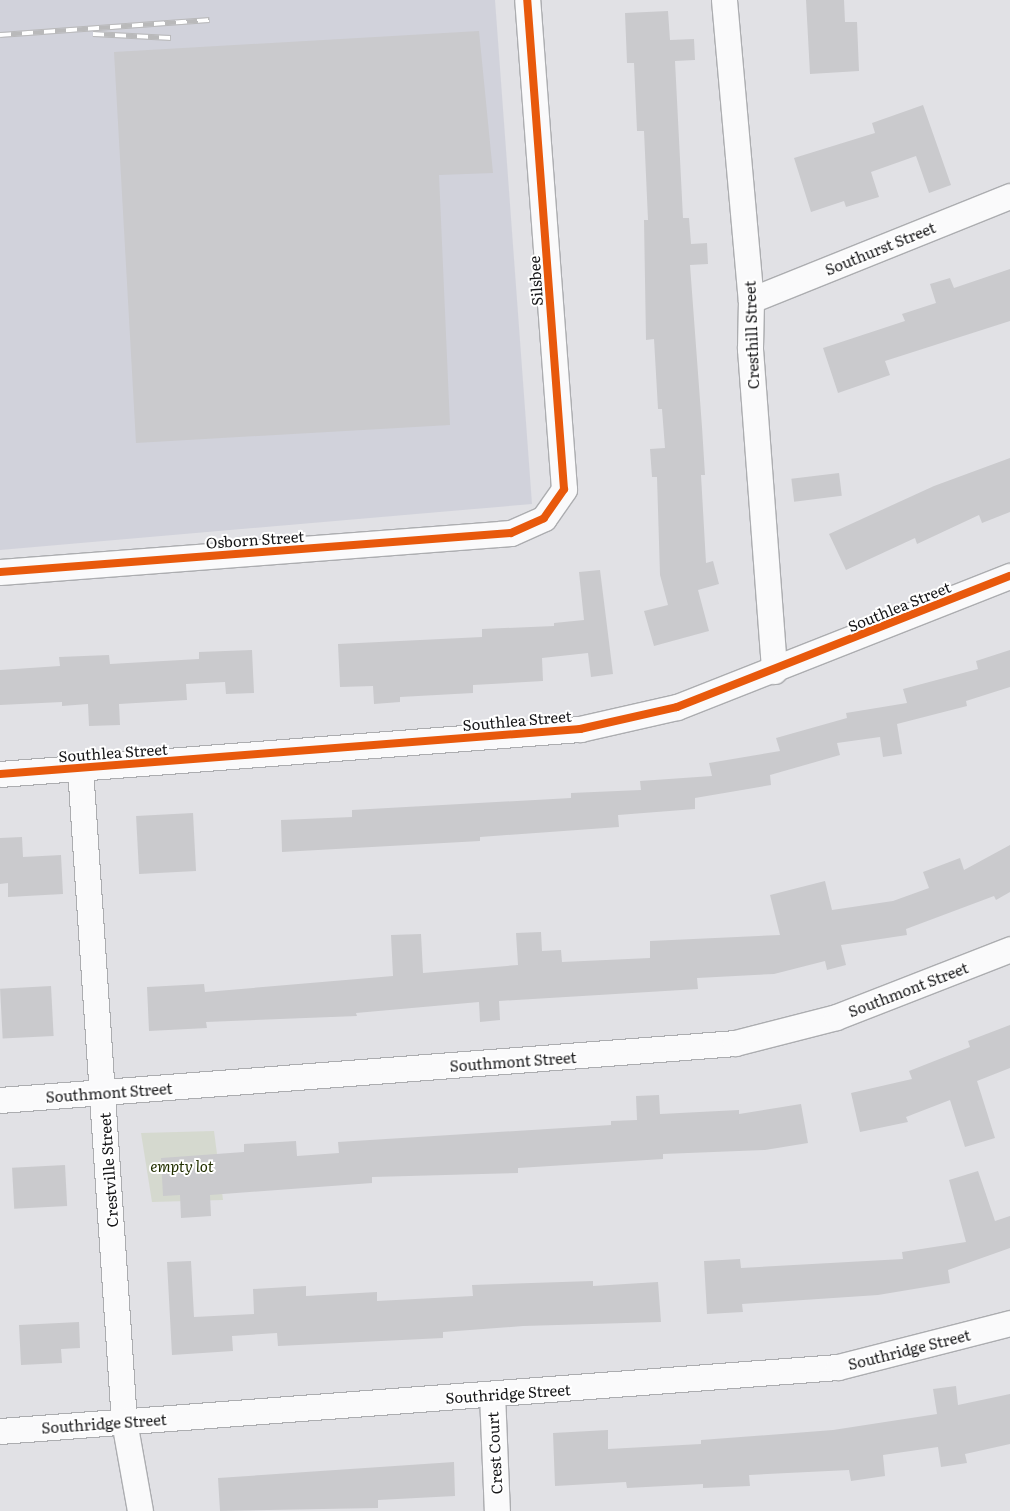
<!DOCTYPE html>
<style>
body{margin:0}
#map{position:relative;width:1010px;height:1511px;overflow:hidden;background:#e1e1e5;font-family:Literata,serif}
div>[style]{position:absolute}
.built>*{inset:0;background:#d1d2db}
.green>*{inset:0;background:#d5d9cf}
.building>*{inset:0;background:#cacacd;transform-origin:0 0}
.roads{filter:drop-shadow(1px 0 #acadb0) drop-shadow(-1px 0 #acadb0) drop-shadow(0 1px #acadb0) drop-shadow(0 -1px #acadb0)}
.street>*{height:25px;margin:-12.5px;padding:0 12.5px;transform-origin:12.5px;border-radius:12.5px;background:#fafafb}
.rail>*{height:5.5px;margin-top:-2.75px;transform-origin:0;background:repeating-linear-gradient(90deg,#fff 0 11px,#b9b9ba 0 22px);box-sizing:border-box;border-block:1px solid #b9b9ba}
.cycleway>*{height:8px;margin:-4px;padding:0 4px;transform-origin:4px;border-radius:4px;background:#e8590c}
span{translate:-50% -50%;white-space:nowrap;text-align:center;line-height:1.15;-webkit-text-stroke:4px #fff;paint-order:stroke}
.street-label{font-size:15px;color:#171719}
.park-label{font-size:15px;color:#223000;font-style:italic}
</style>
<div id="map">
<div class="built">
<div style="clip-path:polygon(0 0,495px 0,532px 504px,0 550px)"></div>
</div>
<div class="green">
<div style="clip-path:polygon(214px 1131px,223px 1200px,152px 1202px,141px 1133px)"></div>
</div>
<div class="building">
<div style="clip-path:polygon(806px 0,844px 0,845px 22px,857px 22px,859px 71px,810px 74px)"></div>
<div style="clip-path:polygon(668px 11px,670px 40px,694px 39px,695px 60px,675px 61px,683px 218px,689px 218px,691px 244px,707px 243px,708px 264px,690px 265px,702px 427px,705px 475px,701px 475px,706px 563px,713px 561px,719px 584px,698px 590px,709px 631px,654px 646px,644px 611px,668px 605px,660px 575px,657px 477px,652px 477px,650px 449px,665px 448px,662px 409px,658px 409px,654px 339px,646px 340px,644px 220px,648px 220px,644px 131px,637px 131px,634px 63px,627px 63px,625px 13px)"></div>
<div style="clip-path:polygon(479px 31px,493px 173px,439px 175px,450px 425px,136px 443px,114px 52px)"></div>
<div style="clip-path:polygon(923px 105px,951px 185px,929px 193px,916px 156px,871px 172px,879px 197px,846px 207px,844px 201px,811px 212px,794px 158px,875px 133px,872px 123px)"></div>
<div style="clip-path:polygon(1010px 269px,1010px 321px,885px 361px,890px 375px,838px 393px,823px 348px,905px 321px,902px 314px,936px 303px,930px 284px,950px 278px,954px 288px)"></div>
<div style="clip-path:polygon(1010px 458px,1010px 512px,982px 523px,979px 515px,917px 544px,915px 538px,846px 570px,829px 534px,934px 486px)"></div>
<div style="left:839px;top:473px;width:23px;height:48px;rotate:83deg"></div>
<div style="clip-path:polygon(600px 570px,613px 674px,591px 677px,588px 653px,542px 658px,543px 681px,473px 685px,473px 693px,400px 697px,400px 702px,374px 704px,373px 686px,340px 687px,338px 644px,482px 637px,482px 629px,554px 626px,554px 623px,584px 620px,579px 572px)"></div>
<div style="clip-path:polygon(252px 650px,254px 693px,226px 694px,225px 682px,186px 684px,187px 700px,119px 704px,120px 725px,89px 726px,88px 704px,62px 706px,62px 702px,0 705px,0 670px,60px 666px,59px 657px,109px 655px,110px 664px,199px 659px,199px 652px)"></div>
<div style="clip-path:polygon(1010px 650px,1010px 687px,966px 701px,967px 706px,897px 724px,902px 754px,883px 757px,880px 737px,837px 743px,840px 755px,770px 775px,771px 785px,695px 798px,695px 809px,618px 815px,619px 827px,480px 837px,480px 841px,282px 852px,281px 820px,352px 817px,352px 810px,571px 798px,571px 793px,641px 790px,640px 781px,712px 776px,709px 763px,780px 751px,776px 738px,847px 718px,846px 713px,907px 703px,903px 689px,978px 669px,976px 661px)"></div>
<div style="left:193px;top:813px;width:58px;height:57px;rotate:87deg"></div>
<div style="clip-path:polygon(22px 837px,23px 857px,61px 855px,63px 894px,8px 897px,8px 883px,0 884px,0 838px)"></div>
<div style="clip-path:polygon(1010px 845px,1010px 892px,996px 900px,994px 896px,906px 929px,907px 935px,841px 945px,846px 965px,827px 970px,825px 961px,774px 974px,697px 978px,698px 989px,499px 1001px,500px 1020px,480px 1022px,479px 1002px,356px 1013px,357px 1016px,206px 1022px,207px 1028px,149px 1031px,147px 987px,204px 984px,205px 992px,393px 976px,391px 935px,421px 934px,423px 973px,518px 965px,516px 933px,541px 932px,542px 951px,561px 950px,562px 962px,650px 958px,650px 941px,780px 935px,770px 895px,825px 881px,832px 910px,893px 901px,929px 888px,923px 872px,960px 858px,964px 870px)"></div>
<div style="left:51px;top:986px;width:50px;height:51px;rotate:87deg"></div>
<div style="clip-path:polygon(1010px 1025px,1010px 1068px,977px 1081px,995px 1138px,965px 1147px,950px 1100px,906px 1117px,908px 1122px,860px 1132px,851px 1093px,912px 1079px,909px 1071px,970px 1047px,968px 1041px)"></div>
<div style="clip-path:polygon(659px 1095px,660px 1114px,739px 1110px,739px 1114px,801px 1104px,808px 1143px,765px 1150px,663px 1154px,663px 1159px,518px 1168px,518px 1173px,372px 1177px,372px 1183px,210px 1195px,211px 1216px,181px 1218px,180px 1195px,163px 1196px,161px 1158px,244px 1152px,244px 1144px,296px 1141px,297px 1156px,339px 1153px,338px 1142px,611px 1125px,611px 1121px,637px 1120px,636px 1096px)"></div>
<div style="left:65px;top:1165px;width:41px;height:53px;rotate:87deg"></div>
<div style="clip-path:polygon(978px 1171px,995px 1221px,1010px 1216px,1010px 1248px,948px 1270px,950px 1283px,878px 1295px,742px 1304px,743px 1312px,707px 1314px,704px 1261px,740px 1259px,741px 1268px,903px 1259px,902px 1252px,966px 1242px,949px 1180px)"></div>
<div style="clip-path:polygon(191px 1261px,194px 1317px,254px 1314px,253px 1289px,306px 1286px,306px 1296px,377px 1292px,377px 1301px,473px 1296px,472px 1285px,593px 1281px,593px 1286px,658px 1282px,661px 1322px,523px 1326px,443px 1332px,443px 1338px,278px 1346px,277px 1333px,232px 1336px,233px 1351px,172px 1355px,167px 1262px)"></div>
<div style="clip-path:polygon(79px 1322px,80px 1348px,61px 1349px,62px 1363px,21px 1365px,19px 1325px)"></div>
<div style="clip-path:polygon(956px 1386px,958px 1405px,1010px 1394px,1010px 1444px,965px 1454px,967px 1463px,941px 1467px,938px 1447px,883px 1455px,885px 1476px,851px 1481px,849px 1470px,749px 1475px,750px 1486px,703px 1488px,703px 1484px,627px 1488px,626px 1482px,555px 1486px,553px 1433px,608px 1430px,608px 1449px,701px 1444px,701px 1440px,833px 1430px,937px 1414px,933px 1389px)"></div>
<div style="clip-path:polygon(454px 1462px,455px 1496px,378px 1500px,378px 1508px,220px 1511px,218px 1478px)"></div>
</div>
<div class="roads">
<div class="street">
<div style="left:724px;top:0;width:301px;rotate:84.9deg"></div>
<div style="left:751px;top:300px;width:49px;rotate:91.2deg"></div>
<div style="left:750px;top:349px;width:323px;rotate:85.7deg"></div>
<div style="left:751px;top:300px;width:279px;rotate:-21.9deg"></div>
<div style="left:0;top:572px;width:512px;rotate:-4.36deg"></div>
<div style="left:511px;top:533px;width:36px;rotate:-24deg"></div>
<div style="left:544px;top:518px;width:35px;rotate:-55deg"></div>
<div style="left:564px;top:489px;width:490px;rotate:-94.3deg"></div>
<div style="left:80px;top:768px;width:654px;rotate:86.15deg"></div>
<div style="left:124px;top:1421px;width:91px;rotate:79.9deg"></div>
<div style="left:0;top:774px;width:582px;rotate:-4.44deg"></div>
<div style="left:580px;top:729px;width:99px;rotate:-12.8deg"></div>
<div style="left:677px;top:707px;width:358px;rotate:-21.5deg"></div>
<div style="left:0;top:1100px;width:737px;rotate:-4.43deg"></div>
<div style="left:735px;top:1043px;width:104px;rotate:-14.4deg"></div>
<div style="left:836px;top:1017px;width:187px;rotate:-21.3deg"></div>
<div style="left:492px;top:1394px;width:117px;rotate:87.6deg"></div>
<div style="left:0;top:1431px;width:840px;rotate:-4.37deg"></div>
<div style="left:838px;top:1367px;width:178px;rotate:-14.3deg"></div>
</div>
</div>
<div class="rail">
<div style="left:93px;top:34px;width:78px;rotate:2.9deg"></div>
<div style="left:0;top:35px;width:210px;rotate:-4.1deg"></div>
</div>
<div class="cycleway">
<div style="left:0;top:572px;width:512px;rotate:-4.36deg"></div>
<div style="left:511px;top:533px;width:36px;rotate:-24deg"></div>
<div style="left:544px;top:518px;width:35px;rotate:-55deg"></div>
<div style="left:564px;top:489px;width:490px;rotate:-94.3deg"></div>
<div style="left:0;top:774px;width:582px;rotate:-4.44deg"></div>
<div style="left:580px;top:729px;width:99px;rotate:-12.8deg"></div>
<div style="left:677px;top:707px;width:358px;rotate:-21.5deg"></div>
</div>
<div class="street-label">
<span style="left:880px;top:248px;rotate:-22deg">Southurst Street</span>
<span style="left:535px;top:281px;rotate:-94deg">Silsbee</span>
<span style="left:751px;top:335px;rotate:-92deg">Cresthill Street</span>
<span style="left:255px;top:539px;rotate:-4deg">Osborn Street</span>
<span style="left:899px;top:606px;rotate:-22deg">Southlea Street</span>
<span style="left:517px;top:720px;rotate:-5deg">Southlea Street</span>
<span style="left:113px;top:752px;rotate:-4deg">Southlea Street</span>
<span style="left:908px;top:989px;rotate:-21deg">Southmont Street</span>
<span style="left:513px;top:1061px;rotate:-4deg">Southmont Street</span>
<span style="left:109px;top:1092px;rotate:-4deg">Southmont Street</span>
<span style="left:108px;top:1170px;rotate:-94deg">Crestville Street</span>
<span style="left:909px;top:1349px;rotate:-14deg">Southridge Street</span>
<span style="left:508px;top:1393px;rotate:-4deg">Southridge Street</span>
<span style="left:104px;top:1423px;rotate:-4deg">Southridge Street</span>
<span style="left:494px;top:1453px;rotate:-93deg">Crest Court</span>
</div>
<div class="park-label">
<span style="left:182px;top:1166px">empty lot</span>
</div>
</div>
